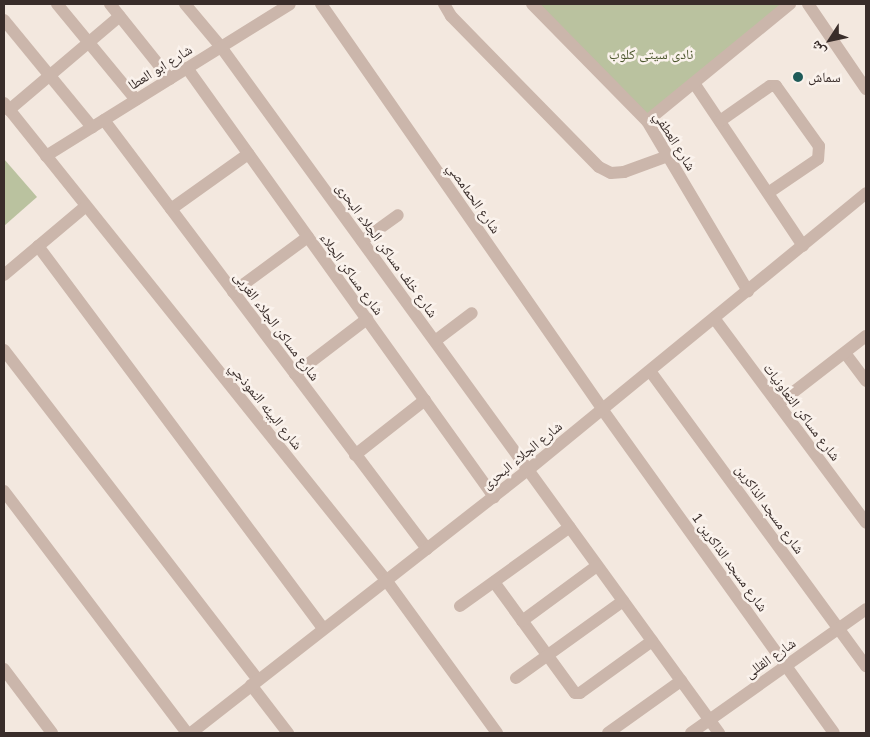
<!DOCTYPE html>
<meta charset="utf-8">
<style>
body{margin:0}
#map{position:relative;width:870px;height:737px;overflow:hidden;background:#f3e8df;font-family:Mulish,"Noto Naskh Arabic",sans-serif}
div>[style]{position:absolute}
.green>*{inset:0;background:#bac29f}
.minor>*{height:12px;margin:-6px;padding:0 6px;transform-origin:6px;border-radius:6px;background:#cbb6ab}
.dots>*{width:14px;height:14px;translate:-50% -50%;box-sizing:border-box;border:2px solid #faf2ec;border-radius:50%}
span{translate:-50% -50%;white-space:nowrap;text-align:center;line-height:1.15;-webkit-text-stroke:5px #faf2ec;paint-order:stroke}
.park-label{font-size:14px;color:#4c572e}
.street-label{font-size:14px;color:#392d2a}
.poi-label{font-size:14px;color:#392d2a}
.left{translate:0 -50%;text-align:left}
.frame{position:absolute;inset:0;border:5px solid #392d2a;pointer-events:none}
.north{position:absolute;left:805px;top:15px;width:50px;height:50px;-webkit-text-stroke:4px #faf2ec;paint-order:stroke;rotate:235deg;font-size:14px;font-weight:700;line-height:20px;text-align:center;color:#392d2a}
.north::after{content:'';display:block;margin:auto;width:18px;height:22px;background:#392d2a;clip-path:polygon(50% 0,100% 100%,50% 72%,0 100%)}
</style>
<div id="map">
<div class="green">
<div style="clip-path:polygon(531px 4px,791px 4px,647px 121px)"></div>
<div style="clip-path:polygon(4px 159px,37px 197px,4px 226px)"></div>
</div>
<div class="minor">
<div style="left:57px;top:4px;width:124px;rotate:50.5deg"></div>
<div style="left:110px;top:4px;width:96px;rotate:51.3deg"></div>
<div style="left:185px;top:4px;width:56px;rotate:50.1deg"></div>
<div style="left:221px;top:47px;width:848px;rotate:54.02deg"></div>
<div style="left:321px;top:4px;width:493px;rotate:55.2deg"></div>
<div style="left:602px;top:409px;width:398px;rotate:54.4deg"></div>
<div style="left:444px;top:4px;width:14px;rotate:60deg"></div>
<div style="left:451px;top:16px;width:211px;rotate:45.6deg"></div>
<div style="left:599px;top:167px;width:13px;rotate:27deg"></div>
<div style="left:611px;top:173px;width:13px;rotate:-4deg"></div>
<div style="left:624px;top:172px;width:47px;rotate:-20deg"></div>
<div style="left:532px;top:4px;width:164px;rotate:45.5deg"></div>
<div style="left:647px;top:121px;width:198px;rotate:59.3deg"></div>
<div style="left:808px;top:4px;width:103px;rotate:55.7deg"></div>
<div style="left:4px;top:20px;width:139px;rotate:50.6deg"></div>
<div style="left:187px;top:68px;width:528px;rotate:54.41deg"></div>
<div style="left:694px;top:83px;width:196px;rotate:56.2deg"></div>
<div style="left:4px;top:103px;width:611px;rotate:51.31deg"></div>
<div style="left:386px;top:580px;width:189px;rotate:54deg"></div>
<div style="left:9px;top:110px;width:145px;rotate:-40.3deg"></div>
<div style="left:104px;top:120px;width:537px;rotate:53.02deg"></div>
<div style="left:647px;top:121px;width:185px;rotate:-39.3deg"></div>
<div style="left:720px;top:121px;width:61px;rotate:-35deg"></div>
<div style="left:770px;top:86px;width:6px"></div>
<div style="left:776px;top:86px;width:74px;rotate:54.4deg"></div>
<div style="left:819px;top:146px;width:13px;rotate:94deg"></div>
<div style="left:818px;top:159px;width:60px;rotate:145.8deg"></div>
<div style="left:46px;top:156px;width:287px;rotate:-31.9deg"></div>
<div style="left:171px;top:209px;width:95px;rotate:-35.5deg"></div>
<div style="left:362px;top:241px;width:44px;rotate:-35.8deg"></div>
<div style="left:38px;top:246px;width:477px;rotate:53.3deg"></div>
<div style="left:4px;top:275px;width:107px;rotate:-40.1deg"></div>
<div style="left:233px;top:292px;width:93px;rotate:-36.3deg"></div>
<div style="left:714px;top:318px;width:255px;rotate:53.4deg"></div>
<div style="left:435px;top:341px;width:46px;rotate:-37.1deg"></div>
<div style="left:4px;top:350px;width:415px;rotate:52.4deg"></div>
<div style="left:845px;top:353px;width:35px;rotate:53deg"></div>
<div style="left:650px;top:371px;width:366px;rotate:53.8deg"></div>
<div style="left:295px;top:374px;width:91px;rotate:-37.4deg"></div>
<div style="left:778px;top:404px;width:111px;rotate:-37.7deg"></div>
<div style="left:355px;top:455px;width:89px;rotate:-38.2deg"></div>
<div style="left:4px;top:491px;width:303px;rotate:52.9deg"></div>
<div style="left:494px;top:582px;width:137px;rotate:53.9deg"></div>
<div style="left:575px;top:693px;width:5px"></div>
<div style="left:580px;top:693px;width:89px;rotate:-35.8deg"></div>
<div style="left:460px;top:606px;width:135px;rotate:-35.7deg"></div>
<div style="left:522px;top:621px;width:93px;rotate:-36.3deg"></div>
<div style="left:4px;top:669px;width:80px;rotate:53.1deg"></div>
<div style="left:516px;top:678px;width:132px;rotate:-35.7deg"></div>
<div style="left:251px;top:685px;width:61px;rotate:52.4deg"></div>
<div style="left:191px;top:733px;width:427px;rotate:-38deg"></div>
<div style="left:528px;top:470px;width:437px;rotate:-39.3deg"></div>
<div style="left:608px;top:733px;width:90px;rotate:-35.5deg"></div>
<div style="left:691px;top:733px;width:214px;rotate:-35.3deg"></div>
</div>
<div class="dots">
<div style="left:798px;top:77px;background:#1f5b59"></div>
</div>
<div class="park-label">
<span style="left:651px;top:54px">نادى سيتى كلوب</span>
</div>
<div class="street-label">
<span style="left:160px;top:67px;rotate:-32deg">شارع ابو العطا</span>
<span style="left:675px;top:141px;rotate:58deg">شارع العطفي</span>
<span style="left:474px;top:198px;rotate:55deg">شارع الحمامصي</span>
<span style="left:387px;top:250px;rotate:54deg">شارع خلف مساكن الجلاء البحرى</span>
<span style="left:352px;top:274px;rotate:54deg">شارع مساكن الجلاء</span>
<span style="left:277px;top:326px;rotate:53deg">شارع مساكن الجلاء الغربى</span>
<span style="left:266px;top:406px;rotate:51deg">شارع البيئه النموذجي</span>
<span style="left:802px;top:412px;rotate:53deg">شارع مساكن التعاونيات</span>
<span style="left:522px;top:455px;rotate:-39deg">شارع الجلاء البحرى</span>
<span style="left:770px;top:509px;rotate:54deg">شارع مسجد الذاكرين</span>
<span style="left:730px;top:562px;rotate:54deg">شارع مسجد الذاكرين 1</span>
<span style="left:770px;top:658px;rotate:-35deg">شارع القللى</span>
</div>
<div class="poi-label">
<span class="left" style="left:808px;top:77px">سماش</span>
</div>
<div class="frame"></div>
<div class="north">ش</div>
</div>
